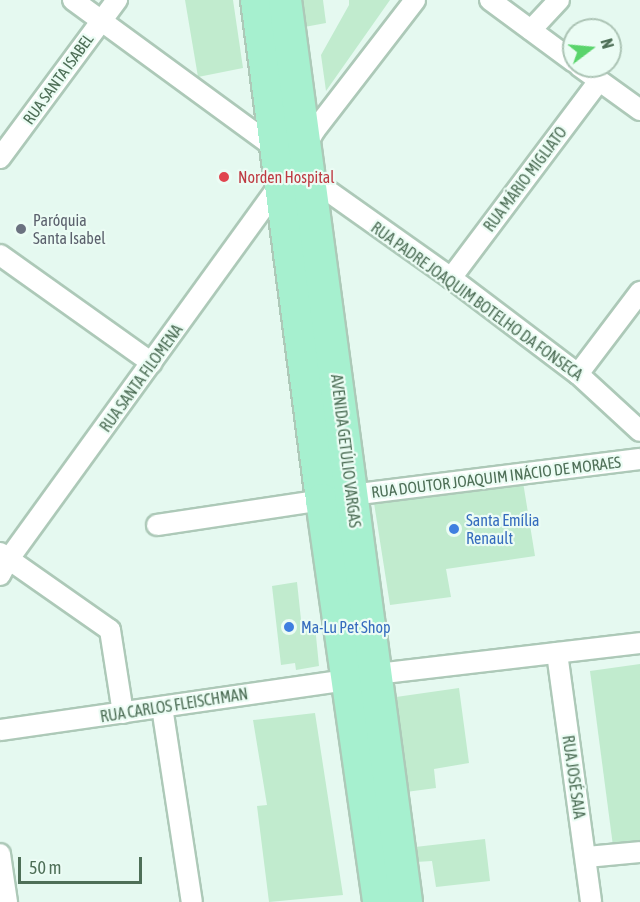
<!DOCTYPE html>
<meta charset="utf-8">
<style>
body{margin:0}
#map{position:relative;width:640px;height:902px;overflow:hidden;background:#e5f9f0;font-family:"Asap Condensed",sans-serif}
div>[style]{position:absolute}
.building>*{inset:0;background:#c1ebce}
.roads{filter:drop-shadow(2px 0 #adc9b8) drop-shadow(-2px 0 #adc9b8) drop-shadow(0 2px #adc9b8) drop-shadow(0 -2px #adc9b8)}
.minor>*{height:20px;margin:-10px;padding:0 10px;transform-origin:10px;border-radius:10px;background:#fff}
.primary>*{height:32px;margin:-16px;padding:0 16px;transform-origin:16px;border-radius:16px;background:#a6f0cf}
.dots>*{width:16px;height:16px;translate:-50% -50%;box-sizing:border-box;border:3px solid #ebfcf4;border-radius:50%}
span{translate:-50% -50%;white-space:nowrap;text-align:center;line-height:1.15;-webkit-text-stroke:4.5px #ebfcf4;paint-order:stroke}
.street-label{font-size:16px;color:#4e6f57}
.health-label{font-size:16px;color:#be3a42}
.left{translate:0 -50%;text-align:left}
.worship-label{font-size:16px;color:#5b616d}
.shop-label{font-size:16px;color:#366cbe}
.north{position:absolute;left:562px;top:18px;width:60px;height:60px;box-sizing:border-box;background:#ebfcf4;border:2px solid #acc4b5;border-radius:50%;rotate:74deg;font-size:16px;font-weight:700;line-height:24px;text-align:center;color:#4e6f57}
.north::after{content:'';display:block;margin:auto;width:21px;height:27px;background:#5ad46c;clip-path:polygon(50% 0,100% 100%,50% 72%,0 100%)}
.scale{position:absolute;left:18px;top:857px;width:124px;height:27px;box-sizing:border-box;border:3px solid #4e6f57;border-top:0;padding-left:8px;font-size:18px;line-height:21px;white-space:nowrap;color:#4e6f57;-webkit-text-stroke:4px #ebfcf4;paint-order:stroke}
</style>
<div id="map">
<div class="building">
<div style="clip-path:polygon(185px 0,233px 0,243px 68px,198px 77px)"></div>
<div style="clip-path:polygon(296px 0,323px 0,326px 23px,299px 28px)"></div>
<div style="clip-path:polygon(349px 0,390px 0,326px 91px,321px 55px,349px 5px)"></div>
<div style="clip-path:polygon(523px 482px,535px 556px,446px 569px,451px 597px,390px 605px,374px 503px)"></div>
<div style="clip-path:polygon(297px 582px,302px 629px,315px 626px,319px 666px,296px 670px,295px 663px,281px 665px,272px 586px)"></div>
<div style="clip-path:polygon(640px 664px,640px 842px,613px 846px,590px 671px)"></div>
<div style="clip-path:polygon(459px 688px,469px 763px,434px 769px,436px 788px,406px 792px,396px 697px)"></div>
<div style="clip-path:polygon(315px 713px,343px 895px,269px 902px,257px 806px,267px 805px,253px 720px)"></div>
<div style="clip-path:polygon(485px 839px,490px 881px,436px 887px,432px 861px,416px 862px,415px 847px)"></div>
</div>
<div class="roads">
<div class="minor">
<div style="left:73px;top:0;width:254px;rotate:36.2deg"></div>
<div style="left:490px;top:0;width:104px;rotate:36.4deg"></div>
<div style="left:531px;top:30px;width:41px;rotate:-47deg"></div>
<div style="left:579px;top:66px;width:75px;rotate:35.8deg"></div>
<div style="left:305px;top:147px;width:20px;rotate:-60deg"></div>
<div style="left:315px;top:130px;width:164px;rotate:-52.4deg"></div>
<div style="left:0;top:158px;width:197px;rotate:-53.5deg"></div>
<div style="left:307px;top:176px;width:176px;rotate:35.3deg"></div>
<div style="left:451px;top:278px;width:159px;rotate:37.1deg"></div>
<div style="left:578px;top:374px;width:84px;rotate:42.6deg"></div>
<div style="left:0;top:255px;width:186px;rotate:35.4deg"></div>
<div style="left:451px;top:278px;width:246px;rotate:-53.1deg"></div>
<div style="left:578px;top:374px;width:103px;rotate:-52.9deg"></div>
<div style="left:351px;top:495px;width:291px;rotate:-7.1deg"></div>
<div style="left:157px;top:525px;width:167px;rotate:-8.6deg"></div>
<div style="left:0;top:553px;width:134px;rotate:35deg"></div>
<div style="left:110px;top:630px;width:84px;rotate:81.1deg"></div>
<div style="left:0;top:575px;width:17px;rotate:-62deg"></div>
<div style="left:8px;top:560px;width:468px;rotate:-54.1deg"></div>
<div style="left:557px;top:653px;width:251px;rotate:82.2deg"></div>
<div style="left:377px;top:674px;width:265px;rotate:-6.7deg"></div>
<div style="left:162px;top:707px;width:197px;rotate:81.3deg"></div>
<div style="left:0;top:730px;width:351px;rotate:-8.2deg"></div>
<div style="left:0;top:854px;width:49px;rotate:81.7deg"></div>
<div style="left:586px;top:857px;width:54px;rotate:-5.3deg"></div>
</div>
<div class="primary">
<div style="left:257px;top:0;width:504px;rotate:82.59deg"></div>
<div style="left:322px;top:500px;width:406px;rotate:81.9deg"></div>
<div style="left:285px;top:0;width:910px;rotate:82.36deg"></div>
</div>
</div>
<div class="dots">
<div style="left:224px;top:177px;background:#e0444e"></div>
<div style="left:21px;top:229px;background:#6b7280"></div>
<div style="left:454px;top:529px;background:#3f7fe0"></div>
<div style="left:289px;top:627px;background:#3f7fe0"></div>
</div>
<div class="street-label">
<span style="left:58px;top:79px;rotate:-54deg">RUA SANTA ISABEL</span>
<span style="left:525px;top:179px;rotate:-53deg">RUA MÁRIO MIGLIATO</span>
<span style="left:477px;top:301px;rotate:36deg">RUA PADRE JOAQUIM BOTELHO DA FONSECA</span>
<span style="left:141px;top:378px;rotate:-54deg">RUA SANTA FILOMENA</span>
<span style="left:346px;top:451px;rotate:83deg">AVENIDA GETÚLIO VARGAS</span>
<span style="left:496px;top:477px;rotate:-7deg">RUA DOUTOR JOAQUIM INÁCIO DE MORAES</span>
<span style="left:174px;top:705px;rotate:-9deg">RUA CARLOS FLEISCHMAN</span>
<span style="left:574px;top:777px;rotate:82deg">RUA JOSÉ SAIA</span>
</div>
<div class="health-label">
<span class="left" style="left:238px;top:177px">Norden Hospital</span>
</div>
<div class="worship-label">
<span class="left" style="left:33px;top:229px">Paróquia<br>Santa Isabel</span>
</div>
<div class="shop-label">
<span class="left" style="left:466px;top:529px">Santa Emília<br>Renault</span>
<span class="left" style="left:301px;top:627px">Ma-Lu Pet Shop</span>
</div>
<div class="north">N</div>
<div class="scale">50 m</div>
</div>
